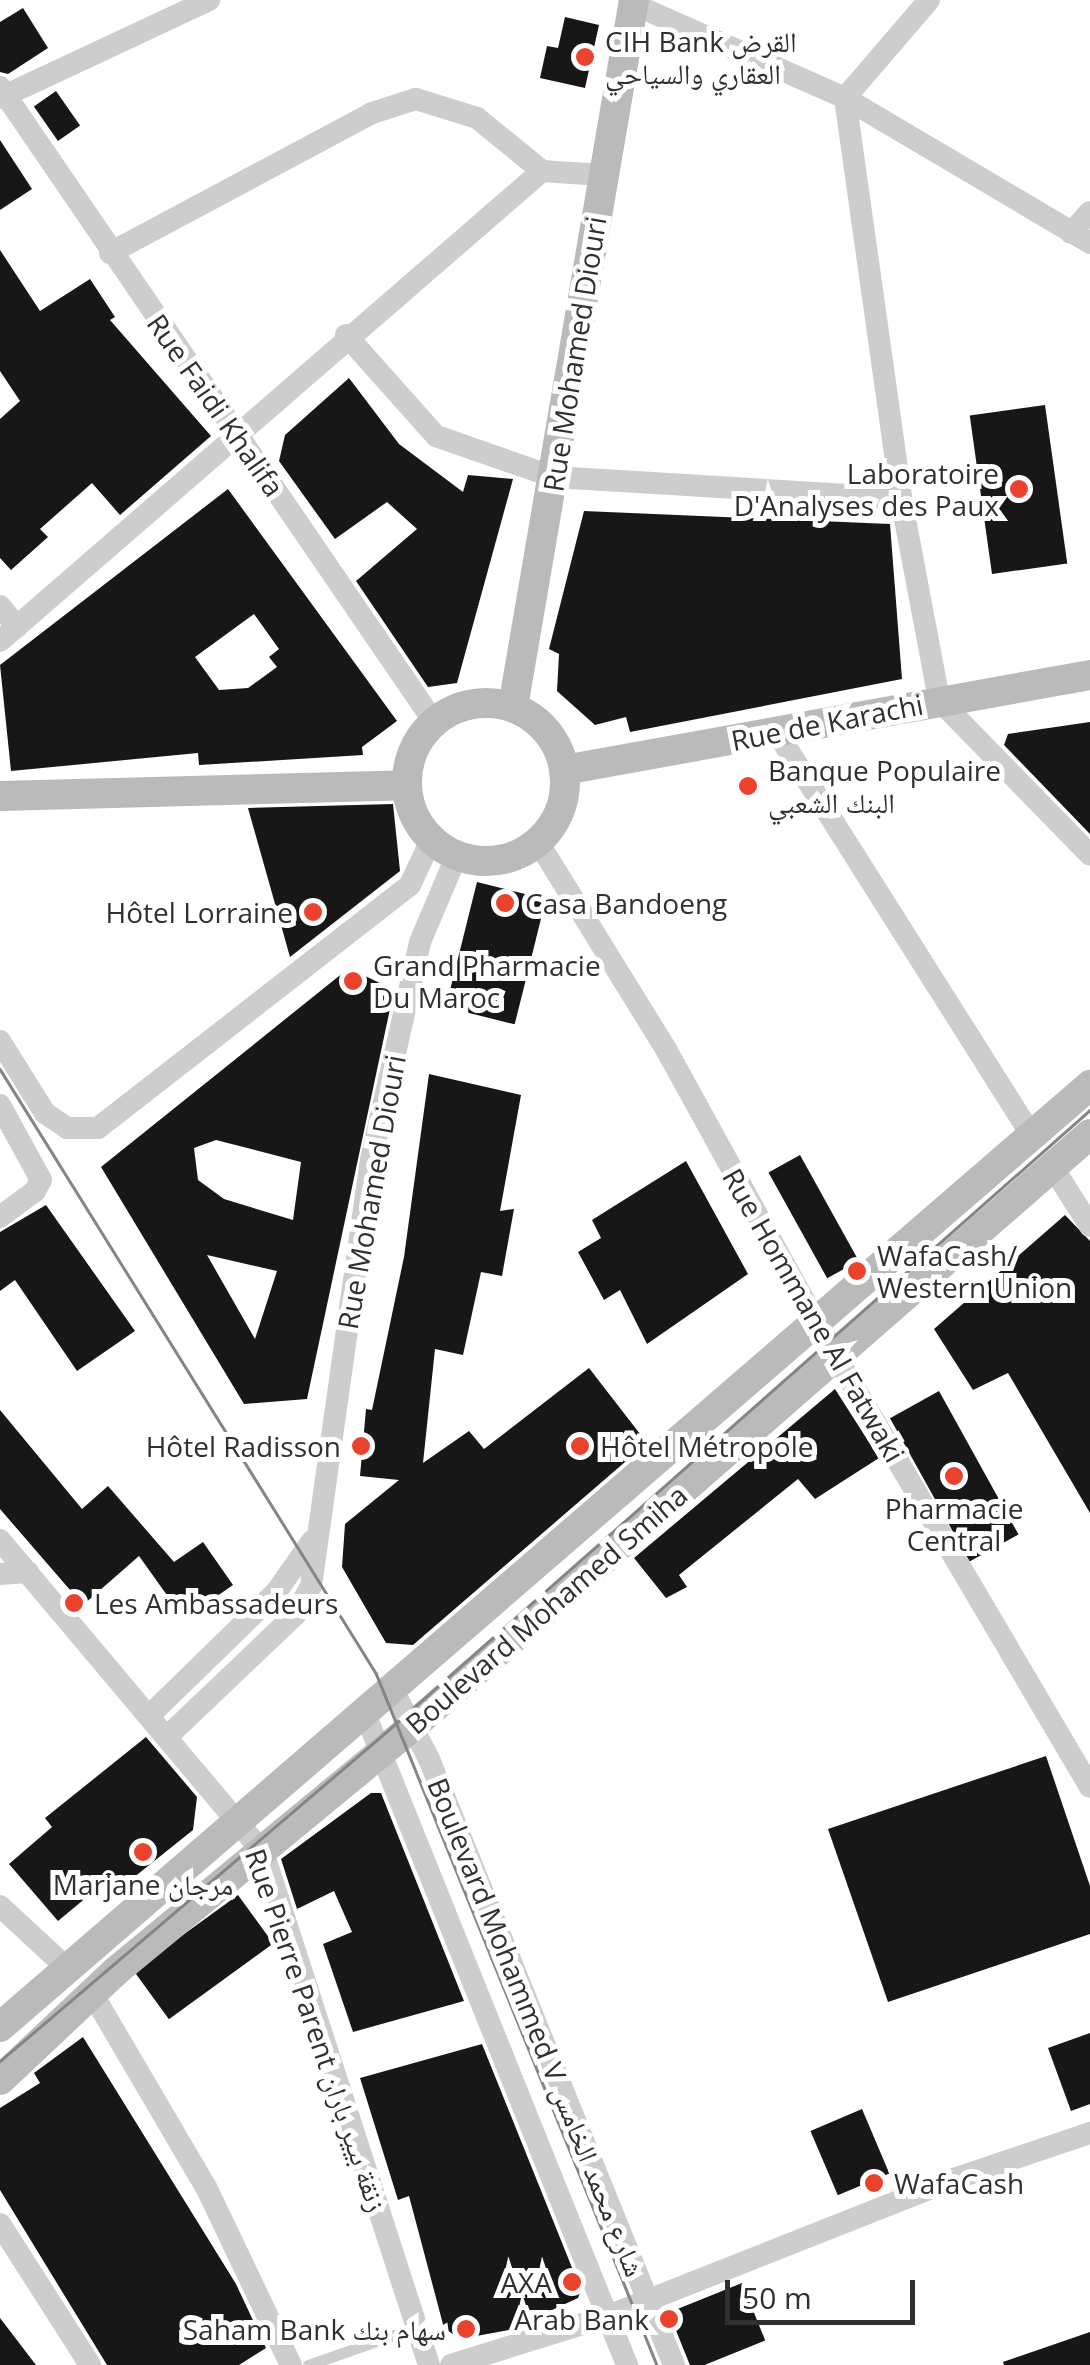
<!DOCTYPE html>
<meta charset="utf-8">
<style>
body{margin:0}
#map{position:relative;width:1090px;height:2365px;overflow:hidden;background:#fff;font-family:"Open Sans","Noto Naskh Arabic",sans-serif}
div>[style]{position:absolute}
.building>*{inset:0;background:#171717;transform-origin:0 0}
.lane>*{height:11px;margin:-5.5px;padding:0 5.5px;transform-origin:5.5px;border-radius:5.5px;background:#cdcdcd}
.street>*{height:22px;margin:-11px;padding:0 11px;transform-origin:11px;border-radius:11px;background:#cdcdcd}
.secondary>*{height:30px;margin:-15px;padding:0 15px;transform-origin:15px;border-radius:15px;background:#bababa}
.secondary>.ring{margin:-15px;padding:0;box-sizing:content-box;background:none;border:30px solid #bababa;border-radius:50%}
.tram>*{height:2.5px;margin:-1.25px;padding:0 1.25px;transform-origin:1.25px;border-radius:1.25px;background:#858585}
.dots>*{width:28px;height:28px;translate:-50% -50%;box-sizing:border-box;border:5px solid #fff;border-radius:50%}
span{translate:-50% -50%;white-space:nowrap;text-align:center;line-height:1.15;-webkit-text-stroke:10px #fff;paint-order:stroke}
.poi-label{font-size:28px;color:#303030}
.left{translate:0 -50%;text-align:left}
.right{translate:-100% -50%;text-align:right}
.street-label{font-size:28px;color:#303030}
.scale{position:absolute;left:725px;top:2280px;width:190px;height:45px;box-sizing:border-box;border:5px solid #303030;border-top:0;padding-left:12px;font-size:30px;line-height:35px;white-space:nowrap;color:#303030;-webkit-text-stroke:8px #fff;paint-order:stroke}
</style>
<div id="map">
<div class="building">
<div style="clip-path:polygon(23px 8px,48px 48px,8px 74px,0 72px,0 22px)"></div>
<div style="clip-path:polygon(565px 17px,599px 25px,585px 88px,540px 78px,547px 46px,558px 48px)"></div>
<div style="left:56px;top:91px;width:42px;height:27px;rotate:55deg"></div>
<div style="clip-path:polygon(0 140px,32px 189px,0 210px)"></div>
<div style="clip-path:polygon(0 250px,40px 311px,90px 279px,115px 317px,110px 320px,211px 436px,120px 515px,92px 483px,40px 529px,48px 537px,11px 570px,0 558px,0 419px,20px 401px,0 371px)"></div>
<div style="clip-path:polygon(349px 378px,399px 444px,463px 492px,468px 475px,513px 479px,457px 683px,428px 687px,356px 581px,417px 529px,387px 502px,335px 539px,279px 461px,285px 435px)"></div>
<div style="left:1045px;top:405px;width:160px;height:76px;rotate:82deg"></div>
<div style="clip-path:polygon(evenodd,228px 489px,397px 721px,362px 747px,363px 755px,199px 765px,198px 753px,11px 771px,0 665px,228px 489px,254px 614px,279px 649px,269px 657px,277px 667px,248px 688px,219px 690px,195px 657px,254px 614px)"></div>
<div style="clip-path:polygon(584px 511px,890px 524px,902px 679px,630px 732px,626px 717px,595px 725px,557px 691px,559px 654px,549px 649px)"></div>
<div style="clip-path:polygon(1090px 722px,1090px 834px,1004px 745px,1008px 734px)"></div>
<div style="clip-path:polygon(393px 804px,400px 871px,290px 957px,248px 808px)"></div>
<div style="left:477px;top:882px;width:71px;height:129px;rotate:14deg"></div>
<div style="clip-path:polygon(evenodd,349px 968px,394px 990px,307px 1399px,244px 1404px,101px 1167px,349px 968px,216px 1140px,301px 1162px,293px 1220px,224px 1199px,198px 1180px,194px 1148px,216px 1140px,349px 968px,207px 1255px,277px 1271px,255px 1339px,207px 1255px)"></div>
<div style="clip-path:polygon(429px 1074px,521px 1095px,500px 1211px,514px 1209px,502px 1276px,481px 1272px,463px 1355px,435px 1349px,423px 1463px,469px 1431px,484px 1449px,589px 1368px,647px 1443px,413px 1645px,386px 1643px,342px 1567px,345px 1524px,399px 1480px,360px 1476px,366px 1409px,372px 1410px,404px 1257px)"></div>
<div style="left:800px;top:1155px;width:121px;height:36px;rotate:61deg"></div>
<div style="clip-path:polygon(686px 1161px,748px 1274px,647px 1344px,620px 1290px,604px 1300px,578px 1252px,601px 1238px,592px 1220px)"></div>
<div style="clip-path:polygon(46px 1205px,135px 1331px,77px 1371px,15px 1280px,0 1291px,0 1232px)"></div>
<div style="clip-path:polygon(1065px 1215px,1090px 1241px,1090px 1513px,1008px 1373px,973px 1390px,934px 1329px)"></div>
<div style="clip-path:polygon(835px 1389px,879px 1458px,815px 1499px,798px 1479px,679px 1575px,687px 1587px,666px 1598px,634px 1558px)"></div>
<div style="left:939px;top:1391px;width:164px;height:56px;rotate:61deg"></div>
<div style="clip-path:polygon(0 1410px,82px 1509px,108px 1486px,174px 1562px,203px 1542px,233px 1585px,184px 1619px,139px 1556px,83px 1605px,0 1509px)"></div>
<div style="clip-path:polygon(146px 1737px,197px 1797px,193px 1830px,108px 1898px,99px 1887px,58px 1921px,9px 1864px,52px 1827px,45px 1818px)"></div>
<div style="clip-path:polygon(1046px 1756px,1090px 1886px,1090px 1934px,888px 2002px,828px 1829px)"></div>
<div style="clip-path:polygon(371px 1793px,381px 1793px,464px 2001px,353px 2032px,323px 1944px,352px 1932px,334px 1891px,297px 1909px,281px 1859px)"></div>
<div style="left:238px;top:1895px;width:60px;height:129px;rotate:54deg"></div>
<div style="clip-path:polygon(1090px 2033px,1090px 2104px,1071px 2111px,1048px 2048px)"></div>
<div style="clip-path:polygon(83px 2037px,236px 2284px,266px 2348px,239px 2365px,107px 2365px,0 2190px,0 2108px,40px 2083px,34px 2073px)"></div>
<div style="clip-path:polygon(482px 2044px,581px 2290px,578px 2298px,509px 2330px,460px 2339px,444px 2328px,409px 2196px,398px 2200px,360px 2078px)"></div>
<div style="left:862px;top:2109px;width:70px;height:56px;rotate:67deg"></div>
<div style="left:742px;top:2283px;width:62px;height:79px;rotate:68deg"></div>
<div style="clip-path:polygon(0 2318px,36px 2365px,0 2365px)"></div>
<div style="clip-path:polygon(1090px 2332px,1090px 2365px,1004px 2365px,1003px 2362px)"></div>
</div>
<div class="lane">
<div style="left:308px;top:2365px;width:115px;rotate:-19.2deg"></div>
</div>
<div class="street">
<div style="left:929px;top:0;width:129px;rotate:130.6deg"></div>
<div style="left:845px;top:98px;width:404px;rotate:82deg"></div>
<div style="left:901px;top:498px;width:206px;rotate:79.3deg"></div>
<div style="left:939px;top:700px;width:216px;rotate:45.7deg"></div>
<div style="left:633px;top:4px;width:232px;rotate:23.9deg"></div>
<div style="left:845px;top:98px;width:285px;rotate:30.6deg"></div>
<div style="left:0;top:87px;width:769px;rotate:55.65deg"></div>
<div style="left:0;top:98px;width:231px;rotate:-25.1deg"></div>
<div style="left:1071px;top:233px;width:28px;rotate:-48deg"></div>
<div style="left:110px;top:253px;width:297px;rotate:-28.1deg"></div>
<div style="left:372px;top:113px;width:46px;rotate:-17.7deg"></div>
<div style="left:416px;top:99px;width:64px;rotate:17.3deg"></div>
<div style="left:477px;top:118px;width:84px;rotate:39.2deg"></div>
<div style="left:542px;top:171px;width:60px;rotate:3.8deg"></div>
<div style="left:346px;top:335px;width:135px;rotate:48.3deg"></div>
<div style="left:436px;top:436px;width:125px;rotate:19.2deg"></div>
<div style="left:554px;top:477px;width:348px;rotate:3.5deg"></div>
<div style="left:0;top:606px;width:27px;rotate:51deg"></div>
<div style="left:0;top:641px;width:717px;rotate:-40.93deg"></div>
<div style="left:776px;top:731px;width:478px;rotate:57.7deg"></div>
<div style="left:538px;top:842px;width:246px;rotate:58.3deg"></div>
<div style="left:667px;top:1051px;width:311px;rotate:61.2deg"></div>
<div style="left:817px;top:1324px;width:537px;rotate:59.48deg"></div>
<div style="left:0;top:1041px;width:85px;rotate:58deg"></div>
<div style="left:45px;top:1113px;width:27px;rotate:34deg"></div>
<div style="left:67px;top:1128px;width:31px"></div>
<div style="left:98px;top:1128px;width:395px;rotate:-37.9deg"></div>
<div style="left:410px;top:885px;width:52px;rotate:-64.9deg"></div>
<div style="left:0;top:1105px;width:85px;rotate:61.3deg"></div>
<div style="left:41px;top:1180px;width:13px;rotate:119deg"></div>
<div style="left:35px;top:1191px;width:44px;rotate:143.4deg"></div>
<div style="left:1052px;top:1166px;width:71px;rotate:57.7deg"></div>
<div style="left:0;top:1540px;width:408px;rotate:49.9deg"></div>
<div style="left:263px;top:1852px;width:539px;rotate:72.07deg"></div>
<div style="left:0;top:1574px;width:28px;rotate:-4deg"></div>
<div style="left:394px;top:1692px;width:76px;rotate:62.4deg"></div>
<div style="left:429px;top:1759px;width:654px;rotate:67.99deg"></div>
<div style="left:152px;top:1713px;width:175px;rotate:-44.3deg"></div>
<div style="left:277px;top:1591px;width:61px;rotate:-55deg"></div>
<div style="left:366px;top:1716px;width:700px;rotate:68.09deg"></div>
<div style="left:169px;top:1735px;width:174px;rotate:-43.6deg"></div>
<div style="left:295px;top:1615px;width:33px;rotate:-61deg"></div>
<div style="left:311px;top:1586px;width:430px;rotate:-82deg"></div>
<div style="left:371px;top:1160px;width:223px;rotate:-77.3deg"></div>
<div style="left:420px;top:942px;width:95px;rotate:-67deg"></div>
<div style="left:0;top:1906px;width:91px;rotate:42.8deg"></div>
<div style="left:92px;top:1993px;width:225px;rotate:59.6deg"></div>
<div style="left:206px;top:2187px;width:197px;rotate:64.5deg"></div>
<div style="left:0;top:2224px;width:167px;rotate:57.4deg"></div>
<div style="left:451px;top:2365px;width:164px;rotate:-17.3deg"></div>
<div style="left:608px;top:2316px;width:369px;rotate:-21.6deg"></div>
<div style="left:951px;top:2180px;width:147px;rotate:-18.7deg"></div>
</div>
<div class="secondary">
<div class="ring" style="left:407px;top:703px;width:128px;height:128px"></div>
<div style="left:513px;top:707px;width:717px;rotate:-80.29deg"></div>
<div style="left:564px;top:770px;width:535px;rotate:-10.24deg"></div>
<div style="left:0;top:796px;width:407px;rotate:-1.5deg"></div>
<div style="left:0;top:2027px;width:1441px;rotate:-40.83deg"></div>
<div style="left:0;top:2080px;width:159px;rotate:-43.2deg"></div>
<div style="left:116px;top:1971px;width:386px;rotate:-39.5deg"></div>
<div style="left:414px;top:1725px;width:898px;rotate:-41.16deg"></div>
</div>
<div class="tram">
<div style="left:0;top:1069px;width:711px;rotate:58.1deg"></div>
<div style="left:376px;top:1673px;width:747px;rotate:67.9deg"></div>
<div style="left:0;top:2061px;width:506px;rotate:-40.43deg"></div>
<div style="left:385px;top:1733px;width:941px;rotate:-41.47deg"></div>
</div>
<div class="dots">
<div style="left:585px;top:57px;background:#eb422e"></div>
<div style="left:1019px;top:489px;background:#eb422e"></div>
<div style="left:748px;top:786px;background:#eb422e"></div>
<div style="left:505px;top:903px;background:#eb422e"></div>
<div style="left:313px;top:912px;background:#eb422e"></div>
<div style="left:353px;top:981px;background:#eb422e"></div>
<div style="left:857px;top:1271px;background:#eb422e"></div>
<div style="left:361px;top:1446px;background:#eb422e"></div>
<div style="left:580px;top:1446px;background:#eb422e"></div>
<div style="left:954px;top:1476px;background:#eb422e"></div>
<div style="left:74px;top:1603px;background:#eb422e"></div>
<div style="left:143px;top:1852px;background:#eb422e"></div>
<div style="left:874px;top:2183px;background:#eb422e"></div>
<div style="left:572px;top:2282px;background:#eb422e"></div>
<div style="left:669px;top:2319px;background:#eb422e"></div>
<div style="left:466px;top:2329px;background:#eb422e"></div>
</div>
<div class="poi-label">
<span class="left" style="left:605px;top:57px">CIH Bank القرض<br>العقاري والسياحي</span>
<span class="right" style="left:999px;top:489px">Laboratoire<br>D'Analyses des Paux</span>
<span class="left" style="left:768px;top:786px">Banque Populaire<br>البنك الشعبي</span>
<span class="left" style="left:525px;top:903px">Casa Bandoeng</span>
<span class="right" style="left:293px;top:912px">Hôtel Lorraine</span>
<span class="left" style="left:373px;top:981px">Grand Pharmacie<br>Du Maroc</span>
<span class="left" style="left:877px;top:1271px">WafaCash/<br>Western Union</span>
<span class="right" style="left:341px;top:1446px">Hôtel Radisson</span>
<span class="left" style="left:600px;top:1446px">Hôtel Métropole</span>
<span style="left:954px;top:1524px">Pharmacie<br>Central</span>
<span class="left" style="left:94px;top:1603px">Les Ambassadeurs</span>
<span style="left:143px;top:1884px">Marjane مرجان</span>
<span class="left" style="left:894px;top:2183px">WafaCash</span>
<span class="right" style="left:552px;top:2282px">AXA</span>
<span class="right" style="left:649px;top:2319px">Arab Bank</span>
<span class="right" style="left:446px;top:2329px">Saham Bank سهام بنك</span>
</div>
<div class="street-label">
<span style="left:574px;top:354px;rotate:-81deg">Rue Mohamed Diouri</span>
<span style="left:216px;top:405px;rotate:55deg">Rue Faidi Khalifa</span>
<span style="left:827px;top:722px;rotate:-11deg">Rue de Karachi</span>
<span style="left:371px;top:1192px;rotate:-80deg">Rue Mohamed Diouri</span>
<span style="left:814px;top:1315px;rotate:60deg">Rue Hommane Al Fatwaki</span>
<span style="left:546px;top:1609px;rotate:-41deg">Boulevard Mohamed Smiha</span>
<span style="left:537px;top:2027px;rotate:68deg">Boulevard Mohammed V شارع محمد الخامس</span>
<span style="left:317px;top:2030px;rotate:71deg">Rue Pierre Parent زنقة بيير باران</span>
</div>
<div class="scale">50 m</div>
</div>
